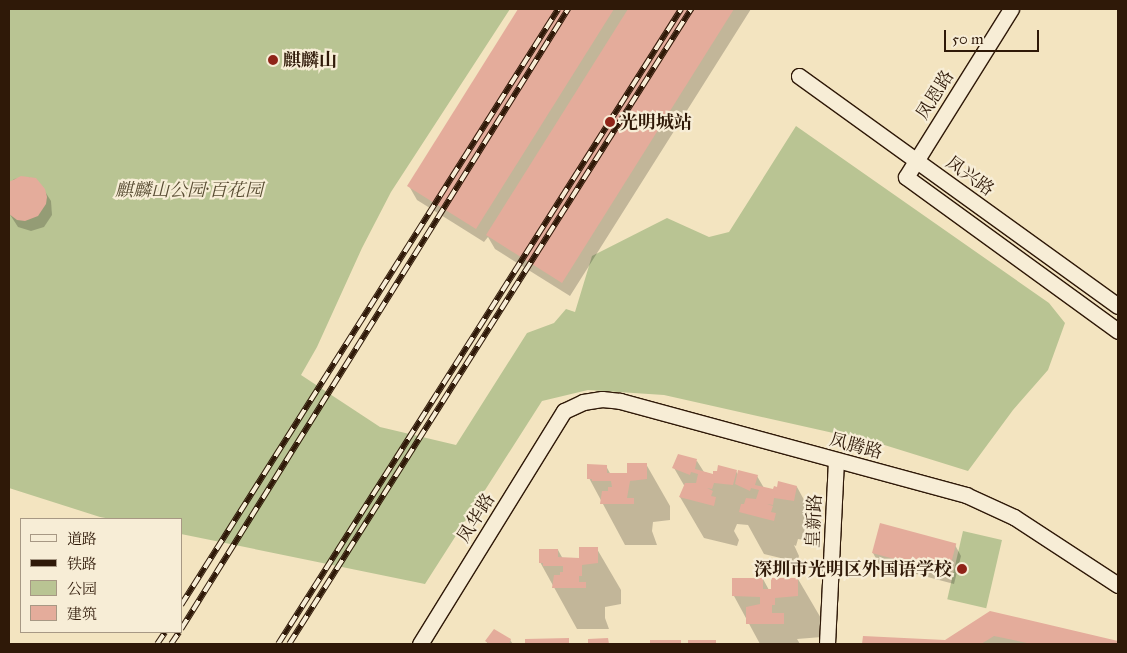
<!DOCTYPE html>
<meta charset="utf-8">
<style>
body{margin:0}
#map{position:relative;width:1127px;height:653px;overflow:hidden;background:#f3e4c0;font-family:"IM FELL Great Primer","Noto Serif SC",serif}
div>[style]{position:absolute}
.green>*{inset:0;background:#b9c493;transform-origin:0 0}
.shadow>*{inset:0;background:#0003;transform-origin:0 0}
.building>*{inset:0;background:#e4ac9b;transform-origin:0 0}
.roads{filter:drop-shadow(1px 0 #2f1908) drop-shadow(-1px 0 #2f1908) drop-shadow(0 1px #2f1908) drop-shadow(0 -1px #2f1908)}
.secondary>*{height:15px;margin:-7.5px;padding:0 7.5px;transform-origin:7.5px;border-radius:7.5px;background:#f7edd6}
.rail>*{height:5.5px;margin-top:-2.75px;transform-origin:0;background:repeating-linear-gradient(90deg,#f7edd6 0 11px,#2f1908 0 22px);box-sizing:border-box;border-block:1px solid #2f1908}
.dots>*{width:14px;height:14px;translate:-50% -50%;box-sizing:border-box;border:2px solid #f7edd6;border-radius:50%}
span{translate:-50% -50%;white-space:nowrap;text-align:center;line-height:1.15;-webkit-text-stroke:4.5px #f7edd6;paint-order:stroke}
.poi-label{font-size:18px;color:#2f1908;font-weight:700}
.left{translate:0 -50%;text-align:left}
.right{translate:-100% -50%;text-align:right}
.street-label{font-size:18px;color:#2f1908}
.park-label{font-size:18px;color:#584c32;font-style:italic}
.frame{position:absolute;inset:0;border:10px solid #2f1908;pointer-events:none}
.legend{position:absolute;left:20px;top:518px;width:162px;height:115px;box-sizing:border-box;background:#f7edd6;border:1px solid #a79884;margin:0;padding:6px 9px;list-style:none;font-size:15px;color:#2f1908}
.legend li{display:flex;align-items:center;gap:10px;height:25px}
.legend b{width:25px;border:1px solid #a79884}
.scale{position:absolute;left:944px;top:30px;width:95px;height:22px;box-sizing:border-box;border:2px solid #2f1908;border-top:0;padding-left:6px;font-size:15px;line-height:18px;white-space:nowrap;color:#2f1908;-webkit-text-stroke:4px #f7edd6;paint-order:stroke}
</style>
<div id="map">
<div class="green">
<div style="clip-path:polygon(9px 9px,510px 9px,391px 192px,362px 248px,317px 347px,301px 375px,380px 427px,456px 445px,527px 333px,554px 323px,566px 309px,575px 312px,592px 256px,667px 218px,709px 237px,729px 232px,796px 126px,1049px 303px,1065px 323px,1048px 370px,1013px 410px,968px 471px,878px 443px,664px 395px,588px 390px,542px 401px,425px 584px,181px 534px,181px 519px,111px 519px,100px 517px,9px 488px)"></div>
<div style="left:963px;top:531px;width:40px;height:70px;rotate:13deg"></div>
</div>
<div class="shadow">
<div style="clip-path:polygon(520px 9px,751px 9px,570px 296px,495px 249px,488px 237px,484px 242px,417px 200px,409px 186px)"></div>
<div style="clip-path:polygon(29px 177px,44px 190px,51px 201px,52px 215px,44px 227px,31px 231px,18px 227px,9px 213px,9px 185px,14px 179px)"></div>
<div style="clip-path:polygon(697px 461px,704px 472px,714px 475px,736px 471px,738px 475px,757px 476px,764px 488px,774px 491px,797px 487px,820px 529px,817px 542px,798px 539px,796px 546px,794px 545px,799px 556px,797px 562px,764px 554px,748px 525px,737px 524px,734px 531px,739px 540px,737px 546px,704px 538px,680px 497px,685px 487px,674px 468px)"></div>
<div style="clip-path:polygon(646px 464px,670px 506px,670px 520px,653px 522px,652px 531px,657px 545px,625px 545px,589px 478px,606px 466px,611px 475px,628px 475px)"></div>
<div style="clip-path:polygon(955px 545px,961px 556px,954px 584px,879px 564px,873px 553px)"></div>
<div style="clip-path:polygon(597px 549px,621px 590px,621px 604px,605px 607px,605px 618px,609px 629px,577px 629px,540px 562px,558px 550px,563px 559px,580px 559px)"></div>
<div style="clip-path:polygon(763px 579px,769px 590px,772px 590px,798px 579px,822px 620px,822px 637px,797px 639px,800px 644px,760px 644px,734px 596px)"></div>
<div style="clip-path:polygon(990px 613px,1118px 643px,1118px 644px,864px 644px,864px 637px,945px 641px)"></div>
<div style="clip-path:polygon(510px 640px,513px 644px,488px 644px,486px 641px)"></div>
<div style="left:526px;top:640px;width:42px;height:4px"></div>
</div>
<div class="building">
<div style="clip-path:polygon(518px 9px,614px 9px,476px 229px,407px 186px)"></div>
<div style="clip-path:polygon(628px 9px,734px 9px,562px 283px,486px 235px)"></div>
<div style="clip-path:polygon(21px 176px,36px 178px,45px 189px,47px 197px,46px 204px,38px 216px,25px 221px,17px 220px,9px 214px,9px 182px)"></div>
<div style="clip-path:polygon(678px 454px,697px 459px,695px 469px,713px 474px,713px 471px,717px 471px,718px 465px,737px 470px,733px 485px,714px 483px,712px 489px,707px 488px,713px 491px,711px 496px,716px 497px,714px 506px,679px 497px,685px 483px,696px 483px,698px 474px,691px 472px,690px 475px,672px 468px)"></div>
<div style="clip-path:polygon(627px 463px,647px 463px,647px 479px,630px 481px,627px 498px,634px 498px,634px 504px,600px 504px,602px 491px,608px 491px,608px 487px,612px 487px,611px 481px,592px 481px,592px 479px,587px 479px,587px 464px,607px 465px,607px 473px,627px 473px)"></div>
<div style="clip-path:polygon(738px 470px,758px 475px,755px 485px,773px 489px,774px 486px,777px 487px,778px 481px,797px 486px,794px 501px,774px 498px,773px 505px,767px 504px,773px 506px,771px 512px,776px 513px,774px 521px,739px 512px,741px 504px,744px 504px,746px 498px,756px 499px,759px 490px,751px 488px,750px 491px,735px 484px)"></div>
<div style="left:880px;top:523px;width:79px;height:31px;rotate:15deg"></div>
<div style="clip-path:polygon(579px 547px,598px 547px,598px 563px,582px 565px,582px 576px,579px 576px,579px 582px,586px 582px,586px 588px,552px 588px,554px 575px,560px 575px,560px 572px,563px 572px,563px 566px,543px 566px,543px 563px,539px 563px,539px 549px,558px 549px,558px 557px,579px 558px)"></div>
<div style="clip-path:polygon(732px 578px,763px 578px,763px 589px,771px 589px,771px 578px,798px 578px,798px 596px,775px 598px,775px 605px,772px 605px,772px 613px,784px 613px,784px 624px,746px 624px,746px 607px,760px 604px,760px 597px,732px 596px)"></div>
<div style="clip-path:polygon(990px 611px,1118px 641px,1118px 644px,1032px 644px,994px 636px,981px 644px,862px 644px,863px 636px,945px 640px)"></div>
<div style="clip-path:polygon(494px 629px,511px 639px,509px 644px,490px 644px,485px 641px)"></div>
<div style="clip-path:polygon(569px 638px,569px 644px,525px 644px,525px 639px)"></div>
<div style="clip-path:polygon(608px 638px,609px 644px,588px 644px,588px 639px)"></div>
<div style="left:650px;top:640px;width:31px;height:4px"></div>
<div style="left:688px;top:640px;width:28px;height:4px"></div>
</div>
<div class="roads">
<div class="secondary">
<div style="left:1011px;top:9px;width:198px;rotate:122deg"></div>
<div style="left:906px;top:177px;width:262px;rotate:36deg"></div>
<div style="left:799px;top:76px;width:393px;rotate:35.8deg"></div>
<div style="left:420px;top:644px;width:274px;rotate:-58.3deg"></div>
<div style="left:564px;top:411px;width:21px;rotate:-25deg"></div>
<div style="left:583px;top:402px;width:19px;rotate:-9deg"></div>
<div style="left:602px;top:399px;width:18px;rotate:6deg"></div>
<div style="left:620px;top:401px;width:359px;rotate:15.2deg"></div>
<div style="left:966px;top:495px;width:53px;rotate:24.6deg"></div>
<div style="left:1014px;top:517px;width:124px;rotate:33.2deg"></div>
<div style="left:827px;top:644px;width:184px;rotate:-87.2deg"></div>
</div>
</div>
<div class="rail">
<div style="left:181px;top:605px;width:705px;rotate:-57.68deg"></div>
<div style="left:181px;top:629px;width:731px;rotate:-58.03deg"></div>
<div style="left:157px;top:644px;width:14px;rotate:-56deg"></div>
<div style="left:171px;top:644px;width:14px;rotate:-56deg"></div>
<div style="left:278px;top:644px;width:752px;rotate:-57.6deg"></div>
<div style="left:289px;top:644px;width:752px;rotate:-57.66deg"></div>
</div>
<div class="dots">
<div style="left:273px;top:60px;background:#8f2418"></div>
<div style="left:610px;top:122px;background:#8f2418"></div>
<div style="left:962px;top:569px;background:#8f2418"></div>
</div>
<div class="poi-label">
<span class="left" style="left:283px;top:60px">麒麟山</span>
<span class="left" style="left:620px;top:122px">光明城站</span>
<span class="right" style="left:952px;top:569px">深圳市光明区外国语学校</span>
</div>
<div class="street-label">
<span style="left:935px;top:95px;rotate:-58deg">凤恩路</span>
<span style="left:970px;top:176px;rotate:36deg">凤兴路</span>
<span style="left:856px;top:446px;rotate:15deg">凤腾路</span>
<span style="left:476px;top:518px;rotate:-58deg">凤华路</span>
<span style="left:814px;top:521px;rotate:-87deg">皇新路</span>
</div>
<div class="park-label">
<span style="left:189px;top:190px">麒麟山公园·百花园</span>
</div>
<div class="frame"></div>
<ul class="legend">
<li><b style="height:6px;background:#f7edd6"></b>道路</li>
<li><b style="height:6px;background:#2f1908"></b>铁路</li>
<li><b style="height:14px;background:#b9c493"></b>公园</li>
<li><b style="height:14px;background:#e4ac9b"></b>建筑</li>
</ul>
<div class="scale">50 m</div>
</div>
